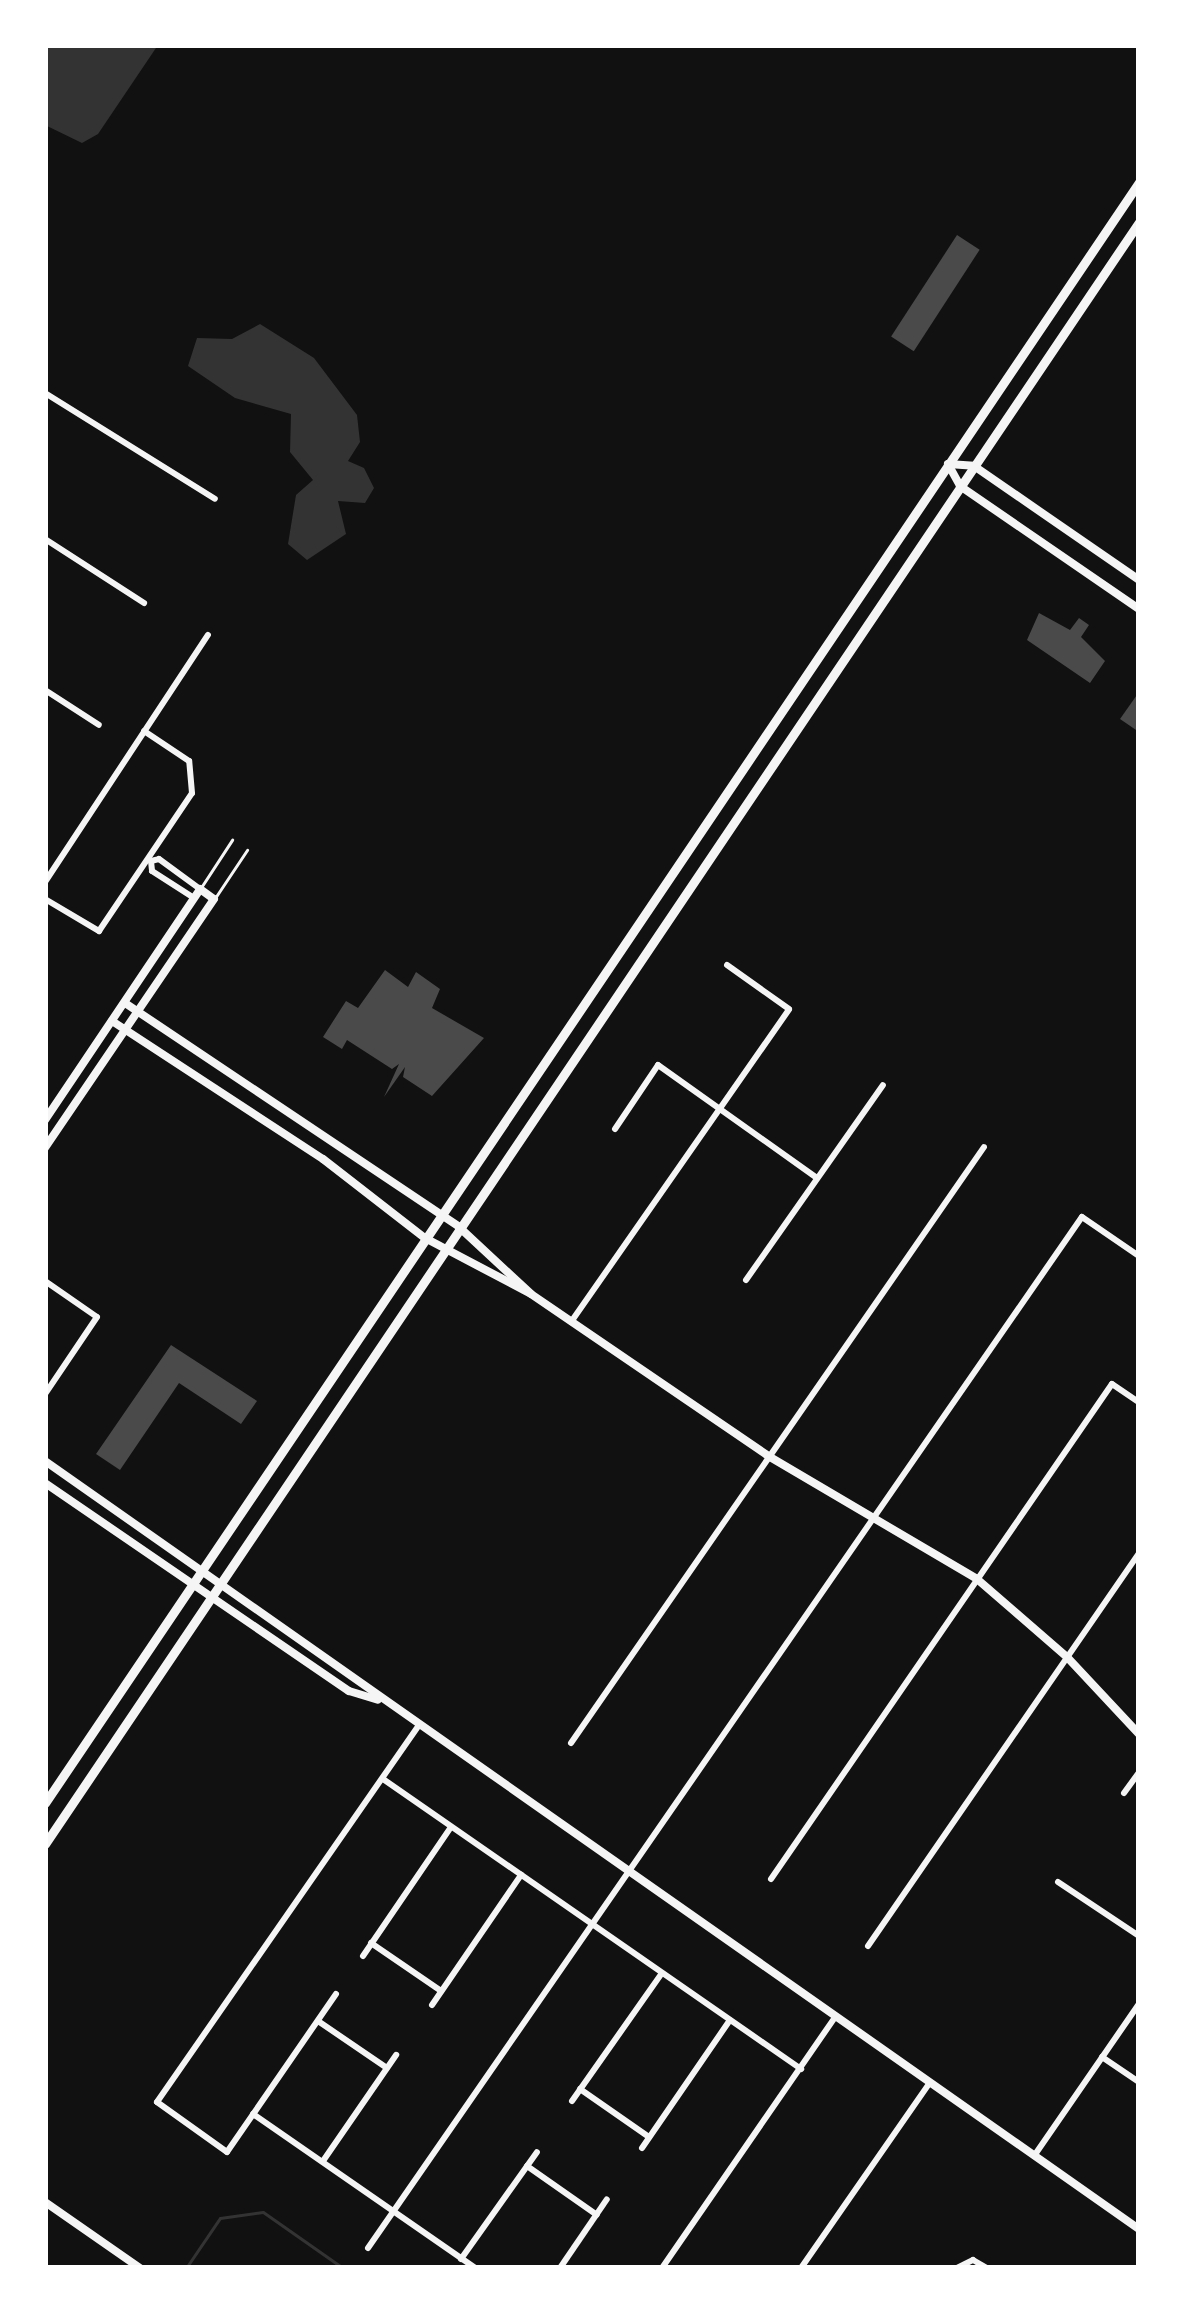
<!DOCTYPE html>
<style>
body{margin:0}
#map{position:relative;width:1184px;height:2313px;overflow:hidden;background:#111;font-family:Cabin,sans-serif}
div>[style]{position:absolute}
.water>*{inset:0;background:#333}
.stream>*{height:3px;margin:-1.5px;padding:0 1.5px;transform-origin:1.5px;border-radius:1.5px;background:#333}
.building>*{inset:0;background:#4a4a4a;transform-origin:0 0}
.service>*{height:3px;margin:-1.5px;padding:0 1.5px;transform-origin:1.5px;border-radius:1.5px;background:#f5f5f5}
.minor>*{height:6px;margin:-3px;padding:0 3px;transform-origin:3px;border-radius:3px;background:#f5f5f5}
.tertiary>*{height:8px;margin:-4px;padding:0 4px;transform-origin:4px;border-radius:4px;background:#f5f5f5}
.primary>*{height:9px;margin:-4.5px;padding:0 4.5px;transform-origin:4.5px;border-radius:4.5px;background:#f5f5f5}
span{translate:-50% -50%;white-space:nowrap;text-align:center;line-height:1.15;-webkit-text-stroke:12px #fff;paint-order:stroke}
.frame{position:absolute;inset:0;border:48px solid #fff;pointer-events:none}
</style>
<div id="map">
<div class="water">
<div style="clip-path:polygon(45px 45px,158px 45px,98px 134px,82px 143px,45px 125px)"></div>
<div style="clip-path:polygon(260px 324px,314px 358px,357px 415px,360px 442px,348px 461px,364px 468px,374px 488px,365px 503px,338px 501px,346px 534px,307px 560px,288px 544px,296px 495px,313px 480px,290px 452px,291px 414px,235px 398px,188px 366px,197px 338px,232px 339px)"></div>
</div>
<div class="stream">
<div style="left:186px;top:2268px;width:60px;rotate:-55.8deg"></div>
<div style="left:220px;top:2218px;width:43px;rotate:-7.9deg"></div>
<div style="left:263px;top:2212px;width:98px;rotate:35deg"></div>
</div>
<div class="building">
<div style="left:957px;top:235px;width:27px;height:121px;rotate:33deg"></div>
<div style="clip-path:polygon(1039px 613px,1070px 630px,1079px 618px,1089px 625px,1081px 637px,1105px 661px,1090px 683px,1027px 640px)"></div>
<div style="clip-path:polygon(1139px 692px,1139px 732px,1120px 719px)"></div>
<div style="clip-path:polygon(385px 970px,408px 987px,416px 972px,440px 989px,432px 1008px,484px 1038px,432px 1096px,403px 1077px,405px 1067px,384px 1097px,399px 1064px,392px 1069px,347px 1040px,342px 1049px,323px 1037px,346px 1001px,358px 1008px)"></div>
<div style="clip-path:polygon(171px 1345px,257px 1401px,241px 1424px,179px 1383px,120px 1470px,96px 1454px)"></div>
</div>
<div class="service">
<div style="left:200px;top:889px;width:59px;rotate:-56.9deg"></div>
<div style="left:215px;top:898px;width:58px;rotate:-56.3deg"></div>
</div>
<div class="minor">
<div style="left:45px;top:393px;width:200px;rotate:31.9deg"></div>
<div style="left:45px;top:539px;width:118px;rotate:32.9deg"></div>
<div style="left:45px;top:690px;width:64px;rotate:32.9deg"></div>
<div style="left:151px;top:861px;width:10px;rotate:84deg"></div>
<div style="left:152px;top:871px;width:50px;rotate:32.7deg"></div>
<div style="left:151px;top:861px;width:8px;rotate:-14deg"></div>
<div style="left:159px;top:859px;width:51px;rotate:36.2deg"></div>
<div style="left:45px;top:882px;width:296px;rotate:-56.6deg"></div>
<div style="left:45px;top:899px;width:63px;rotate:30.7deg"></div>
<div style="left:99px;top:931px;width:166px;rotate:-56deg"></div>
<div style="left:192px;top:793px;width:32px;rotate:-95deg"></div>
<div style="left:189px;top:761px;width:54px;rotate:-146.3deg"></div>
<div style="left:615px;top:1129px;width:77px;rotate:-56.1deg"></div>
<div style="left:658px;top:1065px;width:195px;rotate:35.4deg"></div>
<div style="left:746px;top:1280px;width:238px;rotate:-54.9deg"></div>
<div style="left:45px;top:1281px;width:63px;rotate:34.7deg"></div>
<div style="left:97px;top:1317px;width:93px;rotate:124deg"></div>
<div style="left:571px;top:1322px;width:381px;rotate:-55.1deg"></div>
<div style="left:789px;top:1009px;width:76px;rotate:-144.6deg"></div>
<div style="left:571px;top:1743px;width:725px;rotate:-55.28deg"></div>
<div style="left:383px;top:1779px;width:509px;rotate:34.75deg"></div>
<div style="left:1124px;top:1793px;width:26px;rotate:-54deg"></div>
<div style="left:771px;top:1879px;width:601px;rotate:-55.44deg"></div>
<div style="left:1112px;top:1384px;width:32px;rotate:34deg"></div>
<div style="left:1058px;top:1882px;width:97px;rotate:33.7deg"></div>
<div style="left:371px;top:1943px;width:85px;rotate:34.4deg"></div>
<div style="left:868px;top:1946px;width:477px;rotate:-55.4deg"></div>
<div style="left:363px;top:1956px;width:156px;rotate:-55.7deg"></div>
<div style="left:336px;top:1994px;width:192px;rotate:124.6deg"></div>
<div style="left:227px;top:2152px;width:86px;rotate:-144.5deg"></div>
<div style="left:157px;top:2102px;width:457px;rotate:-55.2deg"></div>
<div style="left:432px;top:2005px;width:158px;rotate:-55.6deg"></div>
<div style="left:318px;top:2021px;width:83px;rotate:34.3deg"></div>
<div style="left:1102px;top:2057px;width:45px;rotate:34deg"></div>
<div style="left:580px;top:2089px;width:84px;rotate:34.8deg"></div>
<div style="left:572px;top:2101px;width:156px;rotate:-54.9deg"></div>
<div style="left:253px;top:2114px;width:270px;rotate:34.7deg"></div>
<div style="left:642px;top:2148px;width:155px;rotate:-55.5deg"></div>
<div style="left:1034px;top:2156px;width:185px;rotate:-55.4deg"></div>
<div style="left:323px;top:2161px;width:129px;rotate:-55.4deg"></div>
<div style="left:527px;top:2166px;width:85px;rotate:35deg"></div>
<div style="left:368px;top:2248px;width:1254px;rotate:-55.3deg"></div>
<div style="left:1082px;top:1217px;width:69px;rotate:34.4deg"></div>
<div style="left:461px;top:2259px;width:131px;rotate:-54.6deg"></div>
<div style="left:560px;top:2268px;width:83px;rotate:-55.7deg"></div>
<div style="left:662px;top:2268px;width:303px;rotate:-55.4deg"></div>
<div style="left:801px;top:2268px;width:223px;rotate:-55.2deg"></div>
<div style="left:957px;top:2268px;width:18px;rotate:-27deg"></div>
<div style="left:973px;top:2260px;width:16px;rotate:30deg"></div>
</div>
<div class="tertiary">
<div style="left:948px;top:464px;width:25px;rotate:61deg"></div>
<div style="left:960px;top:486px;width:217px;rotate:34.5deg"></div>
<div style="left:948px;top:464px;width:26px;rotate:4deg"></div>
<div style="left:974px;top:466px;width:201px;rotate:34.6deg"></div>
<div style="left:125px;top:1003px;width:402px;rotate:33.8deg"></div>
<div style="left:459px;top:1227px;width:97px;rotate:42.9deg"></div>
<div style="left:112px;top:1021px;width:252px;rotate:33.2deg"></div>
<div style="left:323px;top:1159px;width:129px;rotate:37.8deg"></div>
<div style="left:425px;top:1238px;width:120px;rotate:27.8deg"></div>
<div style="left:531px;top:1294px;width:289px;rotate:34.3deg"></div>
<div style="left:770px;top:1457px;width:240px;rotate:30.5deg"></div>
<div style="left:977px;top:1579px;width:119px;rotate:40.9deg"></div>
<div style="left:1067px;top:1657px;width:105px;rotate:46.9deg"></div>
<div style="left:45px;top:1120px;width:278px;rotate:-56.1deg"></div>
<div style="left:200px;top:889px;width:17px;rotate:36deg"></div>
<div style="left:214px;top:899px;width:301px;rotate:124.2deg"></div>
<div style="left:45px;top:1461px;width:1337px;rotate:35.07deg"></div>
<div style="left:45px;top:1483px;width:368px;rotate:34.4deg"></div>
<div style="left:349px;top:1691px;width:30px;rotate:17deg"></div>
<div style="left:45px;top:2202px;width:116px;rotate:34.8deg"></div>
</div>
<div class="primary">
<div style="left:45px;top:1803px;width:1956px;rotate:-55.98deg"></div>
<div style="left:45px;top:1844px;width:1956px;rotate:-56deg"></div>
</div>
<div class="frame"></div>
</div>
